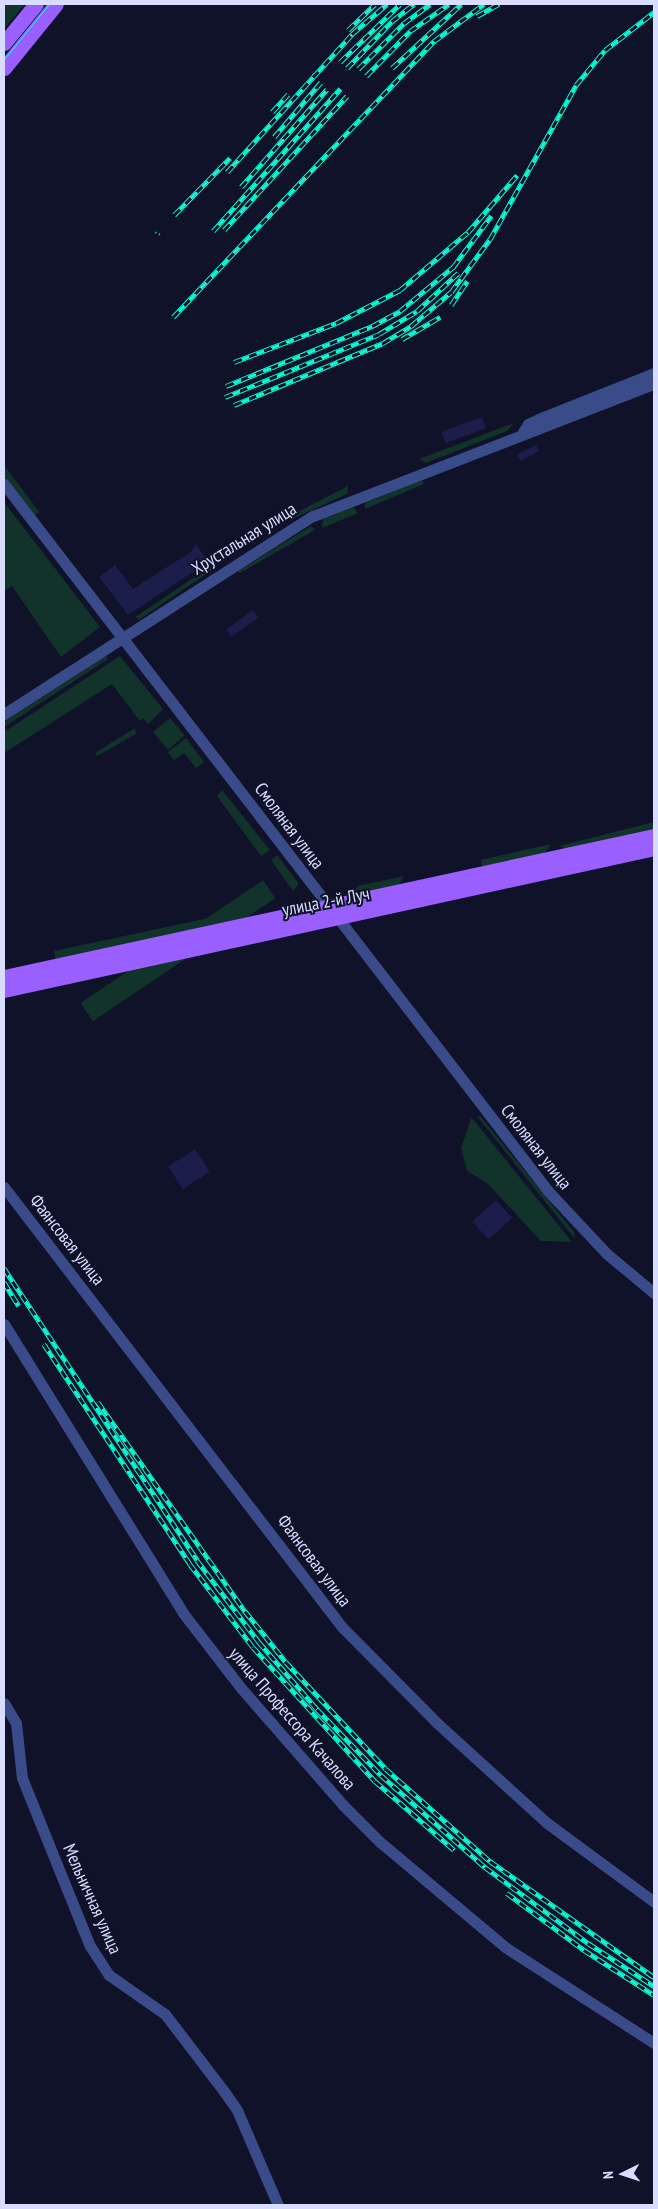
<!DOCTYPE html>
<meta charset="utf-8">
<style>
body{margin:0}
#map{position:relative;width:658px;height:2209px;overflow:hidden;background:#101229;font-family:"PT Sans Narrow",sans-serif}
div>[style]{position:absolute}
.green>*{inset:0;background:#12332a;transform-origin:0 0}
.building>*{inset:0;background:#1b1e4a;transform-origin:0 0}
.minor>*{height:11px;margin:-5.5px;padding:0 5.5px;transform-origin:5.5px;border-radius:5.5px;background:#3a4b89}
.major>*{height:15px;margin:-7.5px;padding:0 7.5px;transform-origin:7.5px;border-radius:7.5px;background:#995fff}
.tram>*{height:1px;margin:-0.5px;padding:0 0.5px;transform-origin:0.5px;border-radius:0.5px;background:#04ffd6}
.rail>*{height:4.5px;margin-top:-2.25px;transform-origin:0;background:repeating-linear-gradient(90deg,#101229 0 8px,#04ffd6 0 16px);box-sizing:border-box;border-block:1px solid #04ffd6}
span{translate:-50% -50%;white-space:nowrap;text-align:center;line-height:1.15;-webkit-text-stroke:4px #101229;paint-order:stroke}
.street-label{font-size:18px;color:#d8ddff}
.frame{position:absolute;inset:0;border:5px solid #d8ddff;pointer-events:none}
.north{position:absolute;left:598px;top:2149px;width:50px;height:50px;-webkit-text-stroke:4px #101229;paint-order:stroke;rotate:266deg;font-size:14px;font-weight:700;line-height:20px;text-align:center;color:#d8ddff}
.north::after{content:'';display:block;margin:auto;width:18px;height:22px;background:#d8ddff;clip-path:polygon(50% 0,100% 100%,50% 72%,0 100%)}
</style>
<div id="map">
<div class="green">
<div style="clip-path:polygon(4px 4px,25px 4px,4px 29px)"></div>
<div style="clip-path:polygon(514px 423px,507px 431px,426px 463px,419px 459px)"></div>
<div style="left:4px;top:465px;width:59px;height:7px;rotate:53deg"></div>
<div style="clip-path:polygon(422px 480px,424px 484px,365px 509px,365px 503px)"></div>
<div style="clip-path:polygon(348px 486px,347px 494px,292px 519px,286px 518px)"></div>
<div style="clip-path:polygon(4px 502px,100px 627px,61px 657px,12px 586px,4px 591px)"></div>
<div style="clip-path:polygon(353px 507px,358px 513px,322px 528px,323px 519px)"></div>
<div style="clip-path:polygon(311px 526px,315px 530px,240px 573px,238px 571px)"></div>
<div style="left:214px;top:564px;width:4px;height:94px;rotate:56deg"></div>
<div style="clip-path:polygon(106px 656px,108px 659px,4px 727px,4px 722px)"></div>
<div style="clip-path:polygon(120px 656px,163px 709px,148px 724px,143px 718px,140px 721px,112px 684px,4px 753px,4px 732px)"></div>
<div style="left:170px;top:718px;width:23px;height:22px;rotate:50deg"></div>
<div style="clip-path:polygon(135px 728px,136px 734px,97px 756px,95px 753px)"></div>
<div style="clip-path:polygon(186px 738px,204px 762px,196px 768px,184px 753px,174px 760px,168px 752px)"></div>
<div style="clip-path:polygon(222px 790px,270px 850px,261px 856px,217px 796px)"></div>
<div style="clip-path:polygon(654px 822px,654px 830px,567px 849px,559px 846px)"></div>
<div style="clip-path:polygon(551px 844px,544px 854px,482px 867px,481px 860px)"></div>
<div style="clip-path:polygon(277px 855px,299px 884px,293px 891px,271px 860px)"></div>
<div style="clip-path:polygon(404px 876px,398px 886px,352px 896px,357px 886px)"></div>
<div style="left:263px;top:880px;width:22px;height:220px;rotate:56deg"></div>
<div style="clip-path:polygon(251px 909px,252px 914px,223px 925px,56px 961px,54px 951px)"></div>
<div style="clip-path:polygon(476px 1115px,481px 1117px,574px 1232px,575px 1239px)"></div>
<div style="clip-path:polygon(471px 1119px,472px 1118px,572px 1242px,541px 1241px,488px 1184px,467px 1171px,461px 1148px)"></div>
</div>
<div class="building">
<div style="left:482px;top:417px;width:12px;height:43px;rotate:70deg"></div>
<div style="left:536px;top:445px;width:7px;height:21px;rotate:63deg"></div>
<div style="clip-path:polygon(196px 544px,208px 562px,128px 615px,99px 577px,115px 565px,133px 589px,192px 551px)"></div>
<div style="left:253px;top:610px;width:9px;height:33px;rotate:54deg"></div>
<div style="left:195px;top:1149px;width:27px;height:32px;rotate:57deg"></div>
<div style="left:496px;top:1200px;width:24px;height:32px;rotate:48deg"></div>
</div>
<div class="minor">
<div style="left:523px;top:432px;width:9px;rotate:-58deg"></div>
<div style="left:528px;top:424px;width:17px;rotate:-25deg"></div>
<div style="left:543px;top:417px;width:119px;rotate:-21.6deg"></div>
<div style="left:4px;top:484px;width:892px;rotate:52.42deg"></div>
<div style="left:548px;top:1191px;width:86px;rotate:46.9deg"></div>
<div style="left:607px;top:1254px;width:61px;rotate:39.7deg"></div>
<div style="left:4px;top:714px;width:367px;rotate:-32.7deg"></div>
<div style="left:313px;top:516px;width:366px;rotate:-21.2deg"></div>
<div style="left:4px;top:1187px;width:555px;rotate:52.47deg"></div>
<div style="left:342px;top:1627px;width:135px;rotate:45.3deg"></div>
<div style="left:437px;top:1723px;width:149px;rotate:42.3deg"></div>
<div style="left:547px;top:1823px;width:133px;rotate:36.4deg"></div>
<div style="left:4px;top:1324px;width:340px;rotate:58.2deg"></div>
<div style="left:183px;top:1613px;width:95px;rotate:52.3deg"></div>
<div style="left:241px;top:1688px;width:155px;rotate:48.9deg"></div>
<div style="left:343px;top:1805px;width:52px;rotate:45deg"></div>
<div style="left:380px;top:1842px;width:163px;rotate:40deg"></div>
<div style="left:505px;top:1947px;width:177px;rotate:32.8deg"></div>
<div style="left:4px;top:1703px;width:23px;rotate:59deg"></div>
<div style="left:16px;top:1723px;width:55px;rotate:83.8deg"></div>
<div style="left:22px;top:1778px;width:181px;rotate:68deg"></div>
<div style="left:90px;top:1946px;width:35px;rotate:57deg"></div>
<div style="left:109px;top:1975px;width:68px;rotate:34.9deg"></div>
<div style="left:165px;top:2014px;width:96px;rotate:52.7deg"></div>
<div style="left:223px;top:2090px;width:24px;rotate:55deg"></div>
<div style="left:237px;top:2110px;width:103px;rotate:66.7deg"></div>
</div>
<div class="major">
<div style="left:4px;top:43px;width:50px;rotate:-50.6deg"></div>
<div style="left:4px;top:68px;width:82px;rotate:-50.9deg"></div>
<div style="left:4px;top:977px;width:665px;rotate:-12.24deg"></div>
<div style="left:4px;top:990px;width:665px;rotate:-12.32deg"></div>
</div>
<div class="tram">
<div style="left:4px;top:59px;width:71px;rotate:-50.7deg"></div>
</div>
<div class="rail">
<div style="left:477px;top:16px;width:25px;rotate:-29deg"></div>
<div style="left:348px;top:30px;width:37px;rotate:-44deg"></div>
<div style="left:340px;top:62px;width:83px;rotate:-44deg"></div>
<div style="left:347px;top:68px;width:65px;rotate:-46.2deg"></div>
<div style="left:392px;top:21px;width:28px;rotate:-38deg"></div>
<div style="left:392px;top:68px;width:94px;rotate:-42.8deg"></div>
<div style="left:358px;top:69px;width:65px;rotate:-45deg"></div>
<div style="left:404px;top:23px;width:32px;rotate:-36deg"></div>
<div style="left:366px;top:76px;width:63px;rotate:-45.6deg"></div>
<div style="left:410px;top:31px;width:47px;rotate:-34.7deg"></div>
<div style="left:272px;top:112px;width:24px;rotate:-48deg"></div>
<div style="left:274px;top:137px;width:72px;rotate:-49.5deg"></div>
<div style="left:227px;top:172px;width:186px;rotate:-47.8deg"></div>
<div style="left:352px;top:34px;width:46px;rotate:-40.6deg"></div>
<div style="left:241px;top:187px;width:130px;rotate:-48.7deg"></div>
<div style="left:174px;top:215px;width:80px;rotate:-45.5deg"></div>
<div style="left:224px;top:230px;width:182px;rotate:-47.5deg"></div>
<div style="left:213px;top:231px;width:191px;rotate:-48.2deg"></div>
<div style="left:157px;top:234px;width:2px;rotate:-63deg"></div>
<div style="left:451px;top:305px;width:29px;rotate:-56deg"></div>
<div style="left:173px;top:317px;width:380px;rotate:-46.6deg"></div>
<div style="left:434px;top:41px;width:62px;rotate:-36.5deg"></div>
<div style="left:402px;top:339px;width:44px;rotate:-30.1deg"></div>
<div style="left:234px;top:362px;width:109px;rotate:-20.9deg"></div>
<div style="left:336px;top:323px;width:72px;rotate:-27.3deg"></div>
<div style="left:400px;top:290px;width:89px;rotate:-40.5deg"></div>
<div style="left:468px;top:232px;width:75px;rotate:-49.3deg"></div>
<div style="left:226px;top:386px;width:158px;rotate:-22.3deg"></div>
<div style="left:372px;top:326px;width:32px;rotate:-28deg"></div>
<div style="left:400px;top:311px;width:69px;rotate:-39.7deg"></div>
<div style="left:453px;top:267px;width:64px;rotate:-53.3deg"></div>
<div style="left:225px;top:397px;width:166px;rotate:-22.2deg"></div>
<div style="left:379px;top:334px;width:44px;rotate:-31.2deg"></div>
<div style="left:417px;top:311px;width:56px;rotate:-42.8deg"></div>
<div style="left:234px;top:405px;width:161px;rotate:-22.6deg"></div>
<div style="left:383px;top:343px;width:33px;rotate:-31deg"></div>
<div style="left:411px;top:326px;width:52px;rotate:-40.4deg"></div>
<div style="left:451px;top:292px;width:66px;rotate:-53.7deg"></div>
<div style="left:490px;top:239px;width:176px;rotate:-60.8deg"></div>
<div style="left:576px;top:85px;width:45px;rotate:-50.4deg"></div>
<div style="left:605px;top:50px;width:62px;rotate:-37.8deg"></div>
<div style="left:4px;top:1268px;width:350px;rotate:56.5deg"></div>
<div style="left:197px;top:1560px;width:103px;rotate:52.9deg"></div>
<div style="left:259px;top:1642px;width:89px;rotate:49.1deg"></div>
<div style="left:317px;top:1709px;width:92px;rotate:45.9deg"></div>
<div style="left:381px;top:1775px;width:139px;rotate:41.5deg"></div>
<div style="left:485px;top:1867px;width:128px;rotate:36.4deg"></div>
<div style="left:588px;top:1943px;width:79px;rotate:33.1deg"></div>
<div style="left:4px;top:1282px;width:28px;rotate:58deg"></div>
<div style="left:44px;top:1344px;width:264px;rotate:56.4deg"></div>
<div style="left:190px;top:1564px;width:104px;rotate:52.8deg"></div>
<div style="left:253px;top:1647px;width:181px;rotate:47.7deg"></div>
<div style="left:375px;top:1781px;width:105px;rotate:41.1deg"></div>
<div style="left:98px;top:1402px;width:256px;rotate:54.9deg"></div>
<div style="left:245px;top:1611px;width:65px;rotate:51.2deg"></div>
<div style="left:286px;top:1662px;width:146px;rotate:46.9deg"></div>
<div style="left:386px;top:1769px;width:139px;rotate:41.5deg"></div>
<div style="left:490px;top:1861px;width:201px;rotate:35.3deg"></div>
<div style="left:507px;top:1893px;width:96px;rotate:36.5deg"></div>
<div style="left:584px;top:1950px;width:83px;rotate:32.7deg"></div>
</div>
<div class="street-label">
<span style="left:244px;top:539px;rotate:-32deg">Хрустальная улица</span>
<span style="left:289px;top:826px;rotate:53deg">Смоляная улица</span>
<span style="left:326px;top:902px;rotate:-11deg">улица 2-й Луч</span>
<span style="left:536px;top:1147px;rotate:52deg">Смоляная улица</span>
<span style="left:67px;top:1240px;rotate:52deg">Фаянсовая улица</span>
<span style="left:314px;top:1561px;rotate:53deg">Фаянсовая улица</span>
<span style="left:292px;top:1719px;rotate:49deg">улица Профессора Качалова</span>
<span style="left:92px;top:1899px;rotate:66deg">Мельничная улица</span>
</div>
<div class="frame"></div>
<div class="north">N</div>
</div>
